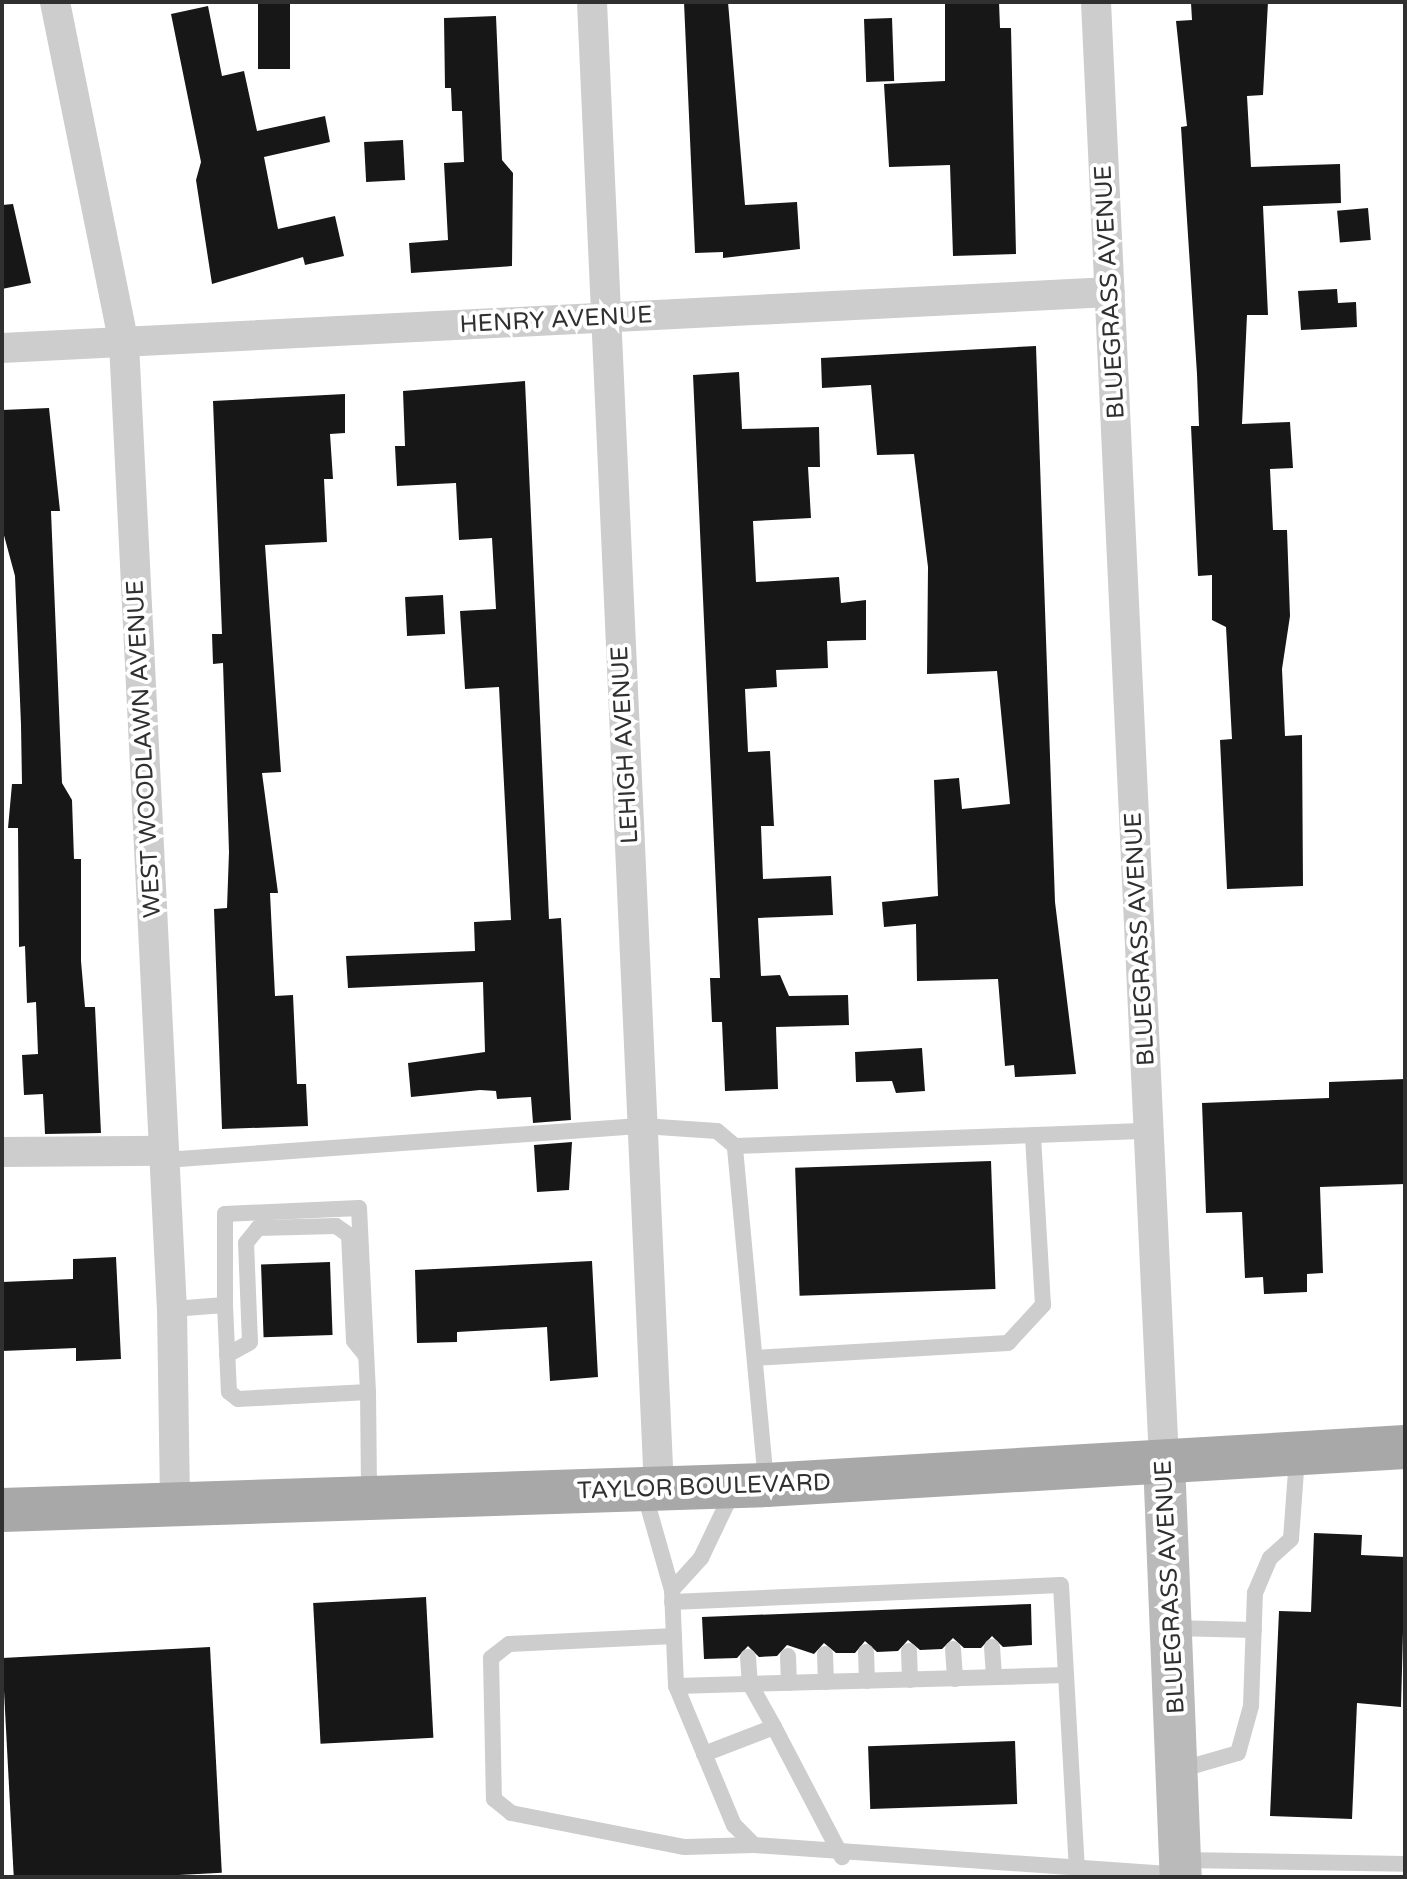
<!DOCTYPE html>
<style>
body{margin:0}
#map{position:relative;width:1407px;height:1879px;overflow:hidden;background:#fff;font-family:"Varela Round",sans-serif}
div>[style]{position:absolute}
.building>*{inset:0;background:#171717;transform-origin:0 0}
.lane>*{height:16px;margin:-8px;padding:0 8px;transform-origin:8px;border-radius:8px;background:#cdcdcd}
.street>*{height:30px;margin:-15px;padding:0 15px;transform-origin:15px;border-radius:15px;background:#cdcdcd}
.secondary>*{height:42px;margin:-21px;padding:0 21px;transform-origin:21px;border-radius:21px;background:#bababa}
.primary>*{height:44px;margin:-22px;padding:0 22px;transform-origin:22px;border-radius:22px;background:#a8a8a8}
span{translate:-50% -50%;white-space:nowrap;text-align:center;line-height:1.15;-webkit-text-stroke:8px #fff;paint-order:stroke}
.street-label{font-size:24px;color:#303030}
.frame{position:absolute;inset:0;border:4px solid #303030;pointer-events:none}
</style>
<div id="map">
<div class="building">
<div style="left:258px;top:2px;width:32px;height:67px"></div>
<div style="clip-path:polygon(684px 2px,728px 2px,745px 205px,797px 202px,800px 249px,723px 258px,723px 252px,695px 253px)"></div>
<div style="clip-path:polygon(945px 2px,999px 2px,1000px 28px,1011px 28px,1016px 254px,953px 256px,950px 165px,889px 167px,884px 84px,945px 81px)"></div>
<div style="clip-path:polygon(1268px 2px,1263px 95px,1247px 96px,1251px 167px,1340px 164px,1341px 203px,1263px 206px,1268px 315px,1247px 315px,1242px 424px,1290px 422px,1293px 468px,1270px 469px,1273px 530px,1287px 530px,1290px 616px,1282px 669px,1285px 736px,1302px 735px,1303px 886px,1227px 889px,1220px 740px,1232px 739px,1226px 627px,1212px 620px,1212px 575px,1198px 576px,1191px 426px,1199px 426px,1197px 374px,1181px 127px,1187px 126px,1176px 21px,1192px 20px,1191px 3px)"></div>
<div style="clip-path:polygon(208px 6px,222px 76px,244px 71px,257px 131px,325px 116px,330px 142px,264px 157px,278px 229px,335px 216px,344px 256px,305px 265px,303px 257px,212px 284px,196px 180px,201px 162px,171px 14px)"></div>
<div style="clip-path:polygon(496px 16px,502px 160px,513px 173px,512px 266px,411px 273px,409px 243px,448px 240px,444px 163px,464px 162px,462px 111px,452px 111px,451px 88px,445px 88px,444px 18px)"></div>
<div style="left:892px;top:18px;width:63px;height:28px;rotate:88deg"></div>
<div style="left:403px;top:140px;width:40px;height:39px;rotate:87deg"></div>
<div style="clip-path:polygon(13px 204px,31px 283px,2px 289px,2px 205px)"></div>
<div style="left:1368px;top:208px;width:32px;height:31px;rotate:85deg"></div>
<div style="clip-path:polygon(1337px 289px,1338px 303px,1356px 302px,1357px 327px,1301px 330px,1298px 291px)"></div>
<div style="clip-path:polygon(1036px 346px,1055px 902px,1076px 1074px,1015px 1077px,1014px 1065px,1005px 1066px,998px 979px,917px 981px,916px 924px,884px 927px,882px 902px,938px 896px,934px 780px,959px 778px,962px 809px,1010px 804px,997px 671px,927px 674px,928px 567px,914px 454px,877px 455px,871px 385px,822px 388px,821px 358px)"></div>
<div style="clip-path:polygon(739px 372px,742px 429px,819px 427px,820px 467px,808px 467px,811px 518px,753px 521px,756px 582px,839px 577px,841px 603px,866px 600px,866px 640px,827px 641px,828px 668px,776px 670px,777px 687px,745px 689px,748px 752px,770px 751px,774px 826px,761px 826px,763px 879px,831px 876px,833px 915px,758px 918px,761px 976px,780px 975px,789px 996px,848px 995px,849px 1025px,776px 1027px,778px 1089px,725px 1091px,722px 1022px,712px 1022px,710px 978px,720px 978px,693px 375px)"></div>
<div style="clip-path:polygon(525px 381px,549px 919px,561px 918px,571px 1120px,533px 1123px,531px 1097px,497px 1099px,496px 1091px,480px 1090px,411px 1097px,408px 1063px,485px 1052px,483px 982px,348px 988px,346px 956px,475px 951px,474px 922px,511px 920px,499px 687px,465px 689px,460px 611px,496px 609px,492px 538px,459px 540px,456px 483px,397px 486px,395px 446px,405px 446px,403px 391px)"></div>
<div style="clip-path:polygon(345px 394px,345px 433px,330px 434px,333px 479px,324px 479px,327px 542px,265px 545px,281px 772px,262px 773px,278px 893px,270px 893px,275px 996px,293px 995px,297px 1084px,306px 1084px,308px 1126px,222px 1129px,214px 909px,227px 908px,229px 852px,223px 663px,213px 664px,212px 634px,222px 634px,213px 401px)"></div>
<div style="clip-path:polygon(49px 408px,60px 511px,51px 511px,62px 783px,72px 800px,74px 859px,81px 859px,81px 961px,85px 1007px,95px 1007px,101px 1133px,45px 1134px,43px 1094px,24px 1095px,22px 1055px,38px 1054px,36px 1002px,27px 1003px,25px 946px,19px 947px,18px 828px,8px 828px,12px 784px,22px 784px,21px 725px,15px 576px,2px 528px,2px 410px)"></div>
<div style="left:443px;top:595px;width:39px;height:38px;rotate:87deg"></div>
<div style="clip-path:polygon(922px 1048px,925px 1091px,896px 1093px,892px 1081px,856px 1082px,855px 1052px)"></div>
<div style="clip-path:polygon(1405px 1079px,1405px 1184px,1320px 1187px,1323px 1273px,1307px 1274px,1307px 1292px,1264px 1294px,1263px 1277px,1245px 1278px,1242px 1212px,1206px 1213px,1202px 1103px,1329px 1098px,1329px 1082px)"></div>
<div style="clip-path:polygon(572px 1142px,569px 1190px,537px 1192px,534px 1145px)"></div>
<div style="left:991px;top:1161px;width:128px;height:196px;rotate:88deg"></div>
<div style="clip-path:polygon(116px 1257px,121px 1359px,76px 1361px,76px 1348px,2px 1351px,2px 1282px,73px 1279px,73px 1259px)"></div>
<div style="clip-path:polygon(592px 1261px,598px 1377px,550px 1381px,547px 1327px,457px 1332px,457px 1342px,417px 1343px,415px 1270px)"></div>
<div style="left:330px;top:1262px;width:73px;height:69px;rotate:88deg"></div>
<div style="clip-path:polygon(1314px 1533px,1362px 1535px,1361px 1555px,1405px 1557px,1401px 1707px,1357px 1703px,1352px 1819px,1270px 1816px,1279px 1611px,1311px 1612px)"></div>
<div style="left:426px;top:1597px;width:141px;height:113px;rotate:87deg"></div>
<div style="clip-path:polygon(1031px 1604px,1032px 1645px,1003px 1647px,992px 1636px,981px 1648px,964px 1648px,953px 1638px,942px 1649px,920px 1650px,908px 1640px,898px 1651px,877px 1652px,865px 1641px,855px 1653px,836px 1653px,824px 1643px,814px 1654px,787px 1645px,777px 1656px,759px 1657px,748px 1646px,737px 1658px,704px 1659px,702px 1617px)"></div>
<div style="left:210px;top:1647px;width:226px;height:208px;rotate:87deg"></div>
<div style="left:1015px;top:1741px;width:63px;height:147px;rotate:88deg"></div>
</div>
<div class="lane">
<div style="left:165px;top:1160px;width:479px;rotate:-4.1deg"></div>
<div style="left:643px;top:1126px;width:74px;rotate:3.9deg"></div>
<div style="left:717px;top:1131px;width:23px;rotate:40deg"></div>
<div style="left:225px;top:1305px;width:91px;rotate:-90deg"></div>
<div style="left:225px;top:1214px;width:134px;rotate:-2.6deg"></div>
<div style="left:359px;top:1208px;width:184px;rotate:87.2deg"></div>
<div style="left:172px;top:1309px;width:53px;rotate:-4.3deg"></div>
<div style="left:225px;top:1305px;width:87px;rotate:87.4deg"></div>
<div style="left:229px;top:1392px;width:11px;rotate:38deg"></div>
<div style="left:238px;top:1399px;width:130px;rotate:-3.1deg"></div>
<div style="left:368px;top:1392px;width:103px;rotate:89.4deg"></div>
<div style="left:227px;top:1355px;width:26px;rotate:-29deg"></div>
<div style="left:250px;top:1342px;width:99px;rotate:-92.3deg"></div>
<div style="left:246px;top:1243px;width:19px;rotate:-51deg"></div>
<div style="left:258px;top:1228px;width:78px;rotate:-1.5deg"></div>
<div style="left:336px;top:1226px;width:16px;rotate:35deg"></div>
<div style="left:349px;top:1235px;width:106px;rotate:87.3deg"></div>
<div style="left:354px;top:1341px;width:19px;rotate:51deg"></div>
<div style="left:755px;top:1358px;width:253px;rotate:-3.4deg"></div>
<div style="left:1008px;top:1343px;width:52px;rotate:-47.4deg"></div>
<div style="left:1043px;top:1305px;width:170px;rotate:-93.4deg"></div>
<div style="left:766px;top:1482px;width:337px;rotate:-95.3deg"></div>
<div style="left:735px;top:1146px;width:413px;rotate:-2.1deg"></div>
<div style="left:644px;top:1492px;width:102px;rotate:74.1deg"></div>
<div style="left:672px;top:1590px;width:96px;rotate:87.6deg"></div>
<div style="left:676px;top:1686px;width:151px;rotate:67.4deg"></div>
<div style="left:734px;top:1825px;width:28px;rotate:45deg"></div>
<div style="left:754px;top:1845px;width:426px;rotate:4deg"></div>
<div style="left:672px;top:1590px;width:43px;rotate:-47.8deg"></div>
<div style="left:701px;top:1558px;width:74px;rotate:-64.5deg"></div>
<div style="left:672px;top:1602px;width:389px;rotate:-2.5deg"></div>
<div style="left:1061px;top:1585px;width:287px;rotate:86.8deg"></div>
<div style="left:1172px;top:1628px;width:82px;rotate:1.4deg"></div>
<div style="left:674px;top:1636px;width:165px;rotate:177.2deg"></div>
<div style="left:509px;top:1644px;width:23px;rotate:142deg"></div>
<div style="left:491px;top:1658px;width:141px;rotate:88.8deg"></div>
<div style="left:494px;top:1799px;width:22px;rotate:39deg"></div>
<div style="left:511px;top:1813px;width:177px;rotate:11.1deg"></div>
<div style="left:685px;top:1847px;width:69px;rotate:-1.7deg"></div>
<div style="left:992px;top:1647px;width:30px;rotate:86deg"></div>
<div style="left:953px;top:1649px;width:30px;rotate:86deg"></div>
<div style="left:909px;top:1651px;width:29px;rotate:88deg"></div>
<div style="left:866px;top:1652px;width:29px;rotate:88deg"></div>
<div style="left:825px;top:1654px;width:28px;rotate:88deg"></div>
<div style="left:788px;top:1656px;width:27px;rotate:88deg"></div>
<div style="left:748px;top:1657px;width:27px;rotate:86deg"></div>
<div style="left:750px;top:1684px;width:49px;rotate:60.8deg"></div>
<div style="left:676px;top:1686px;width:390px;rotate:-1.6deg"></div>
<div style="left:704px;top:1754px;width:75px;rotate:-21.1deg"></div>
<div style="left:774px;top:1727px;width:147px;rotate:62.4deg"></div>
<div style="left:1179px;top:1770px;width:61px;rotate:-16.1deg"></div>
<div style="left:1238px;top:1753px;width:49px;rotate:-74.5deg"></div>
<div style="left:1251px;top:1706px;width:113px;rotate:-88deg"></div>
<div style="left:1255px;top:1593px;width:38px;rotate:-67deg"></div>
<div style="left:1270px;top:1558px;width:28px;rotate:-42deg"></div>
<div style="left:1291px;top:1539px;width:82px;rotate:-85.8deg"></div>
<div style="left:1183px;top:1860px;width:222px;rotate:1deg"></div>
</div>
<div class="street">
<div style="left:55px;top:2px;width:348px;rotate:78.6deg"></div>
<div style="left:124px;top:343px;width:967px;rotate:87.16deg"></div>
<div style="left:172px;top:1309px;width:194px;rotate:89.1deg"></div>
<div style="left:592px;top:2px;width:1488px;rotate:87.42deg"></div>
<div style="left:1096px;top:2px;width:1461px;rotate:87.33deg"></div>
<div style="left:2px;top:348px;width:1109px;rotate:-2.89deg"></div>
<div style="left:2px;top:1152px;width:162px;rotate:-0.4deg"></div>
</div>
<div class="secondary">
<div style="left:1164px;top:1461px;width:416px;rotate:87.7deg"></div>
</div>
<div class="primary">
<div style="left:2px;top:1510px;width:764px;rotate:-1.87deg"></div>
<div style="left:766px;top:1485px;width:640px;rotate:-3.4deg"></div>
</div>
<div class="street-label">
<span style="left:1110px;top:292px;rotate:-93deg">BLUEGRASS AVENUE</span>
<span style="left:556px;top:320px;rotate:-3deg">HENRY AVENUE</span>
<span style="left:625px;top:745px;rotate:-93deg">LEHIGH AVENUE</span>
<span style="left:144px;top:749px;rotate:-93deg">WEST WOODLAWN AVENUE</span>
<span style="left:1140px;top:939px;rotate:-93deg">BLUEGRASS AVENUE</span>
<span style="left:704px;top:1487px;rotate:-2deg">TAYLOR BOULEVARD</span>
<span style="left:1170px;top:1587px;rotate:-93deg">BLUEGRASS AVENUE</span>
</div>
<div class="frame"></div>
</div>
